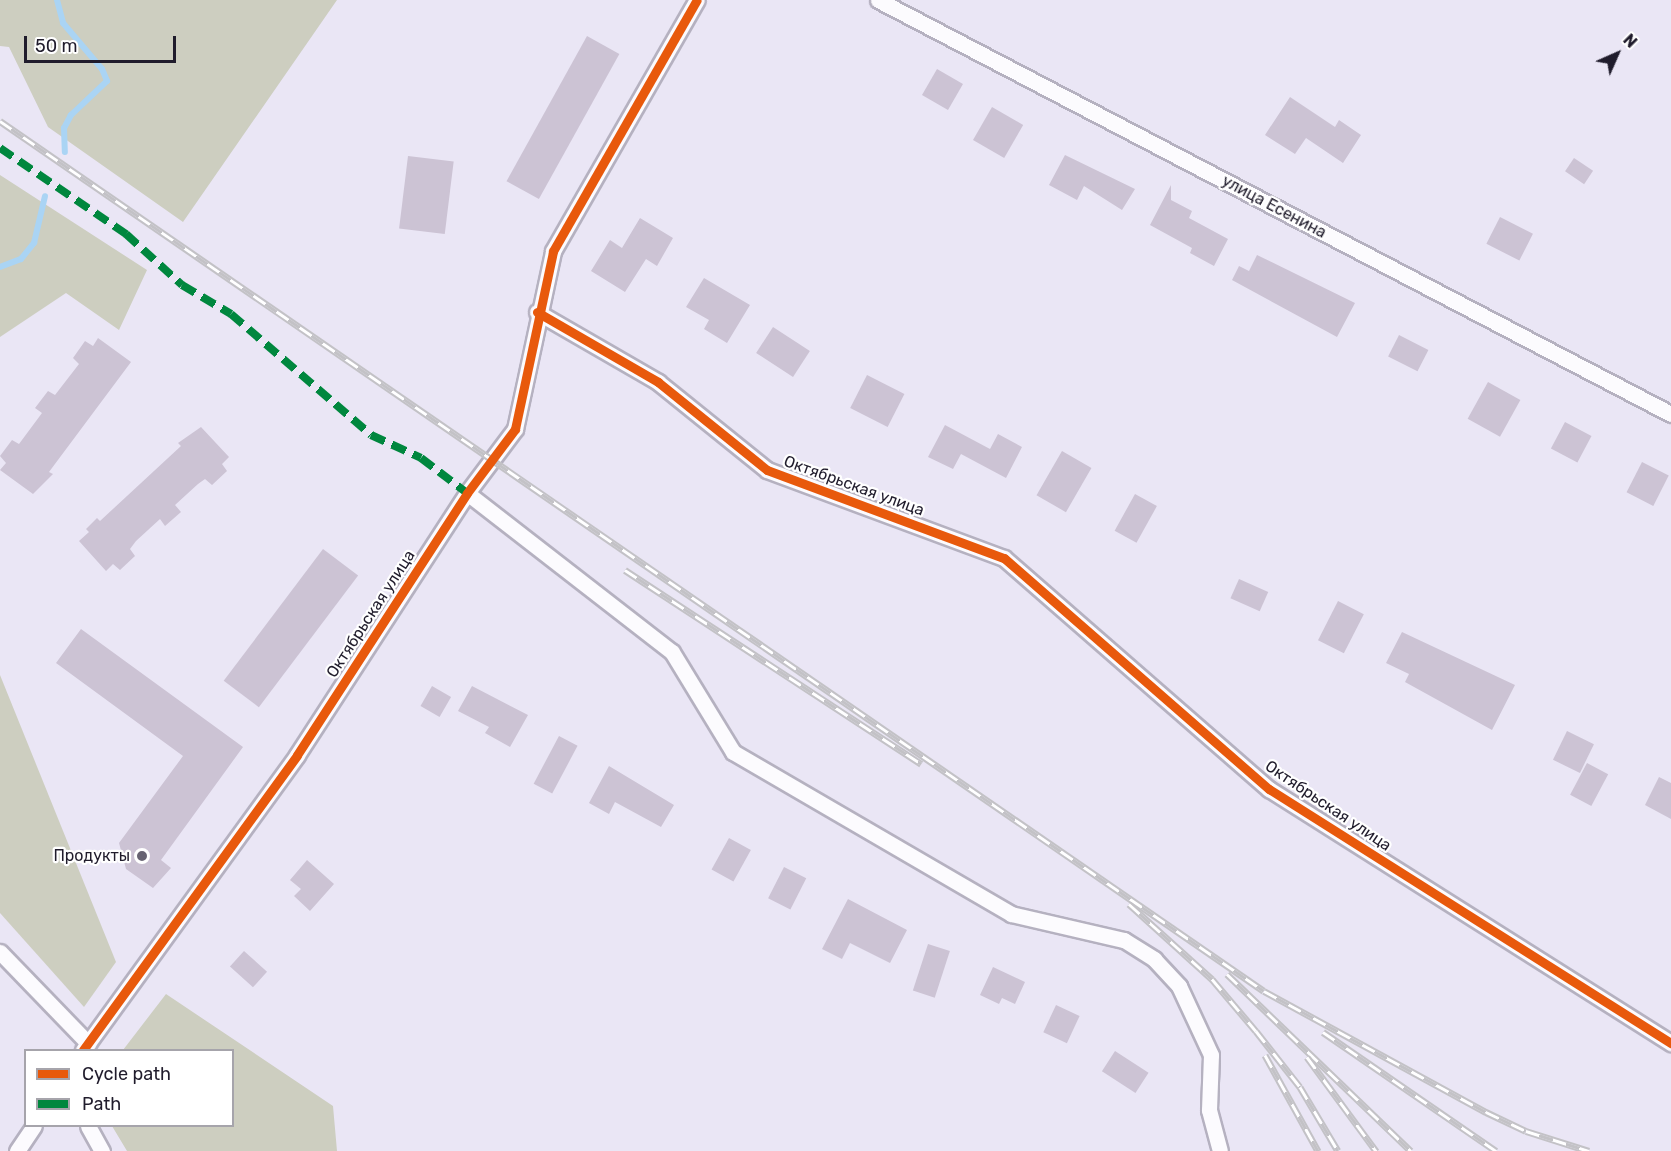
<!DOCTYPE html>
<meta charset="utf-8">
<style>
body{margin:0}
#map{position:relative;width:1671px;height:1151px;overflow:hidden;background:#eae6f5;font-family:Rubik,sans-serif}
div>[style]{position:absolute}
.green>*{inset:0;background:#cdcec0}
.stream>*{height:6px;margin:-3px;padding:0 3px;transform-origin:3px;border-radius:3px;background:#aad4f4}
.building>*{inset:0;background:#ccc3d4;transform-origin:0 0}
.roads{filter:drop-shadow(2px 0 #b5b1c0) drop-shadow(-2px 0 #b5b1c0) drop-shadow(0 2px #b5b1c0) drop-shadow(0 -2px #b5b1c0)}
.street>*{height:15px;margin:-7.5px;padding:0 7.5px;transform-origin:7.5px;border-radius:7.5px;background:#fcfbfe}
.rail>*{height:7px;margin-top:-3.5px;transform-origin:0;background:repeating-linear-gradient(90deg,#fff 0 14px,#c3c2c6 0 28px);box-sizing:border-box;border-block:2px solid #c3c2c6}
.quiet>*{height:8px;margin-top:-4px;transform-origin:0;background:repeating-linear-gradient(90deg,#00873e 0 15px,transparent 0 23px)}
.cycleway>*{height:9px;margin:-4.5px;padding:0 4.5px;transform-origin:4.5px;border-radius:4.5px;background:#e8590c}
.dots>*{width:16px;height:16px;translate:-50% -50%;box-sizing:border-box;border:3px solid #fff;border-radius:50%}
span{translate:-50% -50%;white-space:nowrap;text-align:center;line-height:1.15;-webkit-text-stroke:4.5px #fff;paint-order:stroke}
.street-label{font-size:16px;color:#201c2c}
.poi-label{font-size:16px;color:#201c2c}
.right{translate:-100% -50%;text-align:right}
.legend{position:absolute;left:24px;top:1049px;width:210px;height:78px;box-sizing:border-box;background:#fff;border:2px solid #a6a4ab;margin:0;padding:8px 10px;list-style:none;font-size:18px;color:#201c2c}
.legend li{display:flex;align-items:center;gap:12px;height:30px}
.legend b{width:30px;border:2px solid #a6a4ab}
.north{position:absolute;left:1587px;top:24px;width:60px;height:60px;-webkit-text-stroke:4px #fff;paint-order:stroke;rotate:45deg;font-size:16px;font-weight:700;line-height:24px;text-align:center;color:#201c2c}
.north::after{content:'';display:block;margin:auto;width:21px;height:27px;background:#201c2c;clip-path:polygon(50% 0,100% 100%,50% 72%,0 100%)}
.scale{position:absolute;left:24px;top:36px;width:152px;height:27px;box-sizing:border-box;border:3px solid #201c2c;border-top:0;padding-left:8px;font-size:18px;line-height:21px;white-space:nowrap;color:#201c2c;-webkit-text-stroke:4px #fff;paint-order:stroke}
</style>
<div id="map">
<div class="green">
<div style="clip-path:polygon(0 0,337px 0,183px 222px,48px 127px,9px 47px,0 46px)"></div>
<div style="clip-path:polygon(0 175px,147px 270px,119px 330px,66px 293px,0 337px)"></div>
<div style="clip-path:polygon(0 675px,116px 962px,84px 1007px,0 913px)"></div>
<div style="clip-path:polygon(166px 994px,333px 1106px,337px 1151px,127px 1151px,112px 1126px,232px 1126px,232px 1050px,123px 1050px)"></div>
</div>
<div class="stream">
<div style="left:57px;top:0;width:24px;rotate:75deg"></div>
<div style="left:63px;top:23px;width:60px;rotate:49.7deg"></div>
<div style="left:102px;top:69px;width:13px;rotate:67deg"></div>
<div style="left:107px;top:81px;width:50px;rotate:136.6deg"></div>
<div style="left:71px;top:115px;width:15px;rotate:118deg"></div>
<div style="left:64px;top:128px;width:24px;rotate:88deg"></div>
<div style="left:0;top:267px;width:22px;rotate:-21deg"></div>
<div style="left:21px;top:259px;width:21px;rotate:-51deg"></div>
<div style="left:34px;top:243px;width:48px;rotate:-76.8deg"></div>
</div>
<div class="building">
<div style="left:587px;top:36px;width:37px;height:166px;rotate:29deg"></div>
<div style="left:937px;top:69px;width:30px;height:30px;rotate:30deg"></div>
<div style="clip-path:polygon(1290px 97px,1335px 127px,1339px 120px,1361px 135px,1343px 163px,1306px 138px,1295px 154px,1265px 135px)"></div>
<div style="left:992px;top:107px;width:36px;height:38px;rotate:30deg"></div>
<div style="clip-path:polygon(1065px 155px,1135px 189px,1122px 210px,1084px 186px,1077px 200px,1049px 185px)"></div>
<div style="left:408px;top:156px;width:46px;height:73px;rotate:7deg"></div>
<div style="left:1574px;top:158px;width:23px;height:16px;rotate:34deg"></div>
<div style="clip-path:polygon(1171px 185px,1171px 200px,1192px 211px,1189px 218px,1228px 239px,1214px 266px,1190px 253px,1192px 248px,1150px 225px)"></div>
<div style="left:1500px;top:217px;width:37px;height:30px;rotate:27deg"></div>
<div style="clip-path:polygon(640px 218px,673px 238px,657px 266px,646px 259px,625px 292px,591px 271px,610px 240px,622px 248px)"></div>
<div style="clip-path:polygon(1257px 255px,1355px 303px,1337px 337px,1232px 280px,1239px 266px,1249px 271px)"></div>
<div style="clip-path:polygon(704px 278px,750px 305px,727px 343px,704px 329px,709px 320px,686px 307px)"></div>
<div style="left:773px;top:327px;width:44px;height:31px;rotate:33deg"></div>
<div style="left:1399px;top:335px;width:33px;height:24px;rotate:27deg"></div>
<div style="clip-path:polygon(98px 338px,131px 362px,49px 472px,53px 474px,33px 494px,0 470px,6px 463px,0 456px,12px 440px,19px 444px,42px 413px,35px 408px,48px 391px,55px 395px,79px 364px,73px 358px,85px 341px,93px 346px)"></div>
<div style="left:867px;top:375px;width:42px;height:37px;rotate:27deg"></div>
<div style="left:1488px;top:382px;width:37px;height:42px;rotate:29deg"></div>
<div style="left:1565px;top:422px;width:30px;height:30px;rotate:28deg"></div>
<div style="clip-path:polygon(945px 425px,990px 449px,998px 434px,1022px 447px,1006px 478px,961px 454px,953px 469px,928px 457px)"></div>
<div style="clip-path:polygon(201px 427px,229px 457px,222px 464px,227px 471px,212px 485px,205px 479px,198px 484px,175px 505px,181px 512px,165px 526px,160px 519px,136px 541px,130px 549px,135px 556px,120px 570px,113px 564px,106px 571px,79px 541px,89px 532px,86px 529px,97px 518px,100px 521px,181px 446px,178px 443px)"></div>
<div style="left:1062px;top:451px;width:34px;height:51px;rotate:30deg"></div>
<div style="left:1642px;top:462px;width:30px;height:34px;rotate:27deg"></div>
<div style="left:1135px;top:494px;width:25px;height:42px;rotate:29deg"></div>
<div style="left:323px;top:549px;width:44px;height:165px;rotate:37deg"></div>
<div style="left:1239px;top:579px;width:32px;height:21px;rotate:24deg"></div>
<div style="left:1338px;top:601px;width:29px;height:44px;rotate:27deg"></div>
<div style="clip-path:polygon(81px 629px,243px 747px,161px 860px,171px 868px,153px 888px,126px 869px,119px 843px,183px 756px,56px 663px)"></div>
<div style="clip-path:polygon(1402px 632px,1515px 685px,1492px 730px,1405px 682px,1409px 674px,1386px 663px)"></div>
<div style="left:432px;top:686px;width:22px;height:23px;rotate:30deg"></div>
<div style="clip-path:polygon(472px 686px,528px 715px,510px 747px,485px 733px,489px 727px,458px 711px)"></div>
<div style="left:1567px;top:731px;width:30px;height:32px;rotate:26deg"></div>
<div style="left:559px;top:736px;width:21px;height:54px;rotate:28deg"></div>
<div style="left:1587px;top:763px;width:24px;height:36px;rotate:28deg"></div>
<div style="clip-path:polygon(609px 766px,674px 805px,661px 827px,615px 802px,609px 814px,589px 803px)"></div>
<div style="clip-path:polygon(1659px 777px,1671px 783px,1671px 819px,1645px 805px)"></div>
<div style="left:729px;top:838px;width:25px;height:36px;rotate:29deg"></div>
<div style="clip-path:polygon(307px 860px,334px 884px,310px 911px,294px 896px,301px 889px,290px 880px)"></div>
<div style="left:784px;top:867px;width:25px;height:35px;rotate:27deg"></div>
<div style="clip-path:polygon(848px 899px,907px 930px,890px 963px,850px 943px,842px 959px,822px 949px)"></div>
<div style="left:928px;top:944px;width:23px;height:49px;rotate:18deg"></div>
<div style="left:244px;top:951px;width:31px;height:21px;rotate:42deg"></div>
<div style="clip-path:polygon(993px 967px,1025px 982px,1015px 1004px,1002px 998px,999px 1004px,980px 995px)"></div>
<div style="left:1056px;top:1005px;width:26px;height:30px;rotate:25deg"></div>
<div style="left:1115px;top:1051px;width:40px;height:24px;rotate:33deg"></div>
</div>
<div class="roads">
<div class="street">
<div style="left:878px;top:0;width:895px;rotate:27.57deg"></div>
<div style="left:537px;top:312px;width:140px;rotate:30deg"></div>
<div style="left:658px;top:382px;width:140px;rotate:38.9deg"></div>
<div style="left:767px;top:470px;width:253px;rotate:20.4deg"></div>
<div style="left:1004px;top:558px;width:352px;rotate:41.1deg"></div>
<div style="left:1269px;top:789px;width:476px;rotate:32.3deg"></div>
<div style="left:467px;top:493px;width:259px;rotate:37.8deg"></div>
<div style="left:672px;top:652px;width:117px;rotate:58.6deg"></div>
<div style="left:733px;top:752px;width:322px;rotate:30.2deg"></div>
<div style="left:1011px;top:914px;width:116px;rotate:13deg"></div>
<div style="left:1124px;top:940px;width:36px;rotate:32deg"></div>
<div style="left:1154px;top:959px;width:37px;rotate:47deg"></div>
<div style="left:1179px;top:986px;width:76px;rotate:65.1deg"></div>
<div style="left:1211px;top:1055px;width:55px;rotate:92.1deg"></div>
<div style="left:1209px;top:1110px;width:42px;rotate:75deg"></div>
<div style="left:0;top:952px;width:127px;rotate:46deg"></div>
<div style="left:83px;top:1050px;width:364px;rotate:-54deg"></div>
<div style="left:297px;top:755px;width:312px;rotate:-57deg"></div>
<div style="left:467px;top:493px;width:80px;rotate:-53.1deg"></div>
<div style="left:515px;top:429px;width:182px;rotate:-77.9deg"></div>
<div style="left:553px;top:251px;width:289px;rotate:-60.2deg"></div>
<div style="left:88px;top:1126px;width:29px;rotate:61deg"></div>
<div style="left:17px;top:1151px;width:30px;rotate:-56deg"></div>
</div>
</div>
<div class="rail">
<div style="left:0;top:121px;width:1534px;rotate:34.54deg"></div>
<div style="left:1264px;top:991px;width:253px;rotate:28.6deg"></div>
<div style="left:1486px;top:1112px;width:44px;rotate:25.4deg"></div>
<div style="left:1526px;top:1131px;width:66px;rotate:17.6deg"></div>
<div style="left:625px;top:570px;width:354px;rotate:33.2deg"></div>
<div style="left:1129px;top:904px;width:112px;rotate:42.1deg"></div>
<div style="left:1212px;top:979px;width:68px;rotate:49.8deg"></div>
<div style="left:1256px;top:1031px;width:71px;rotate:51.8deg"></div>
<div style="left:1300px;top:1087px;width:74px;rotate:59.3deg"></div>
<div style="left:1227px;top:974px;width:255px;rotate:43.9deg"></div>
<div style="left:1323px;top:1032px;width:210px;rotate:34.5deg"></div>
<div style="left:1265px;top:1055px;width:110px;rotate:61.1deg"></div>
<div style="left:1307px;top:1057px;width:117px;rotate:53.7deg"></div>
</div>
<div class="quiet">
<div style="left:0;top:148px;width:153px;rotate:34.3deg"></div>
<div style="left:126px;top:234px;width:76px;rotate:42.3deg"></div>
<div style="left:182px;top:285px;width:57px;rotate:30.6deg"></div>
<div style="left:231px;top:314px;width:185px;rotate:40.8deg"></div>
<div style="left:371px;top:435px;width:55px;rotate:24.7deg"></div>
<div style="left:421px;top:458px;width:58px;rotate:37.3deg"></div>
</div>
<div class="cycleway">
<div style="left:537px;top:312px;width:140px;rotate:30deg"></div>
<div style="left:658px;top:382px;width:140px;rotate:38.9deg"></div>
<div style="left:767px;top:470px;width:253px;rotate:20.4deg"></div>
<div style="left:1004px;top:558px;width:352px;rotate:41.1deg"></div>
<div style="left:1269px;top:789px;width:476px;rotate:32.3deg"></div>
<div style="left:83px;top:1050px;width:364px;rotate:-54deg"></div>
<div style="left:297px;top:755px;width:312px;rotate:-57deg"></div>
<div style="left:467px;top:493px;width:80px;rotate:-53.1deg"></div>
<div style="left:515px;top:429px;width:182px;rotate:-77.9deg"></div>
<div style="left:553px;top:251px;width:289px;rotate:-60.2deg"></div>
</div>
<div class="dots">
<div style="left:142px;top:856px;background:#676372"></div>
</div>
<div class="street-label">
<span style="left:1274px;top:207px;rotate:28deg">улица Есенина</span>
<span style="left:854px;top:486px;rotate:20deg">Октябрьская улица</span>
<span style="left:371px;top:614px;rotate:-57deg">Октябрьская улица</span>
<span style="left:1328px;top:806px;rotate:34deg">Октябрьская улица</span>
</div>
<div class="poi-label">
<span class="right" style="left:130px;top:856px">Продукты</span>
</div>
<ul class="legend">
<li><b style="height:8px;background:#e8590c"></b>Cycle path</li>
<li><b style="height:8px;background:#00873e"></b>Path</li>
</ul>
<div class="north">N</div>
<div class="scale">50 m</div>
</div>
